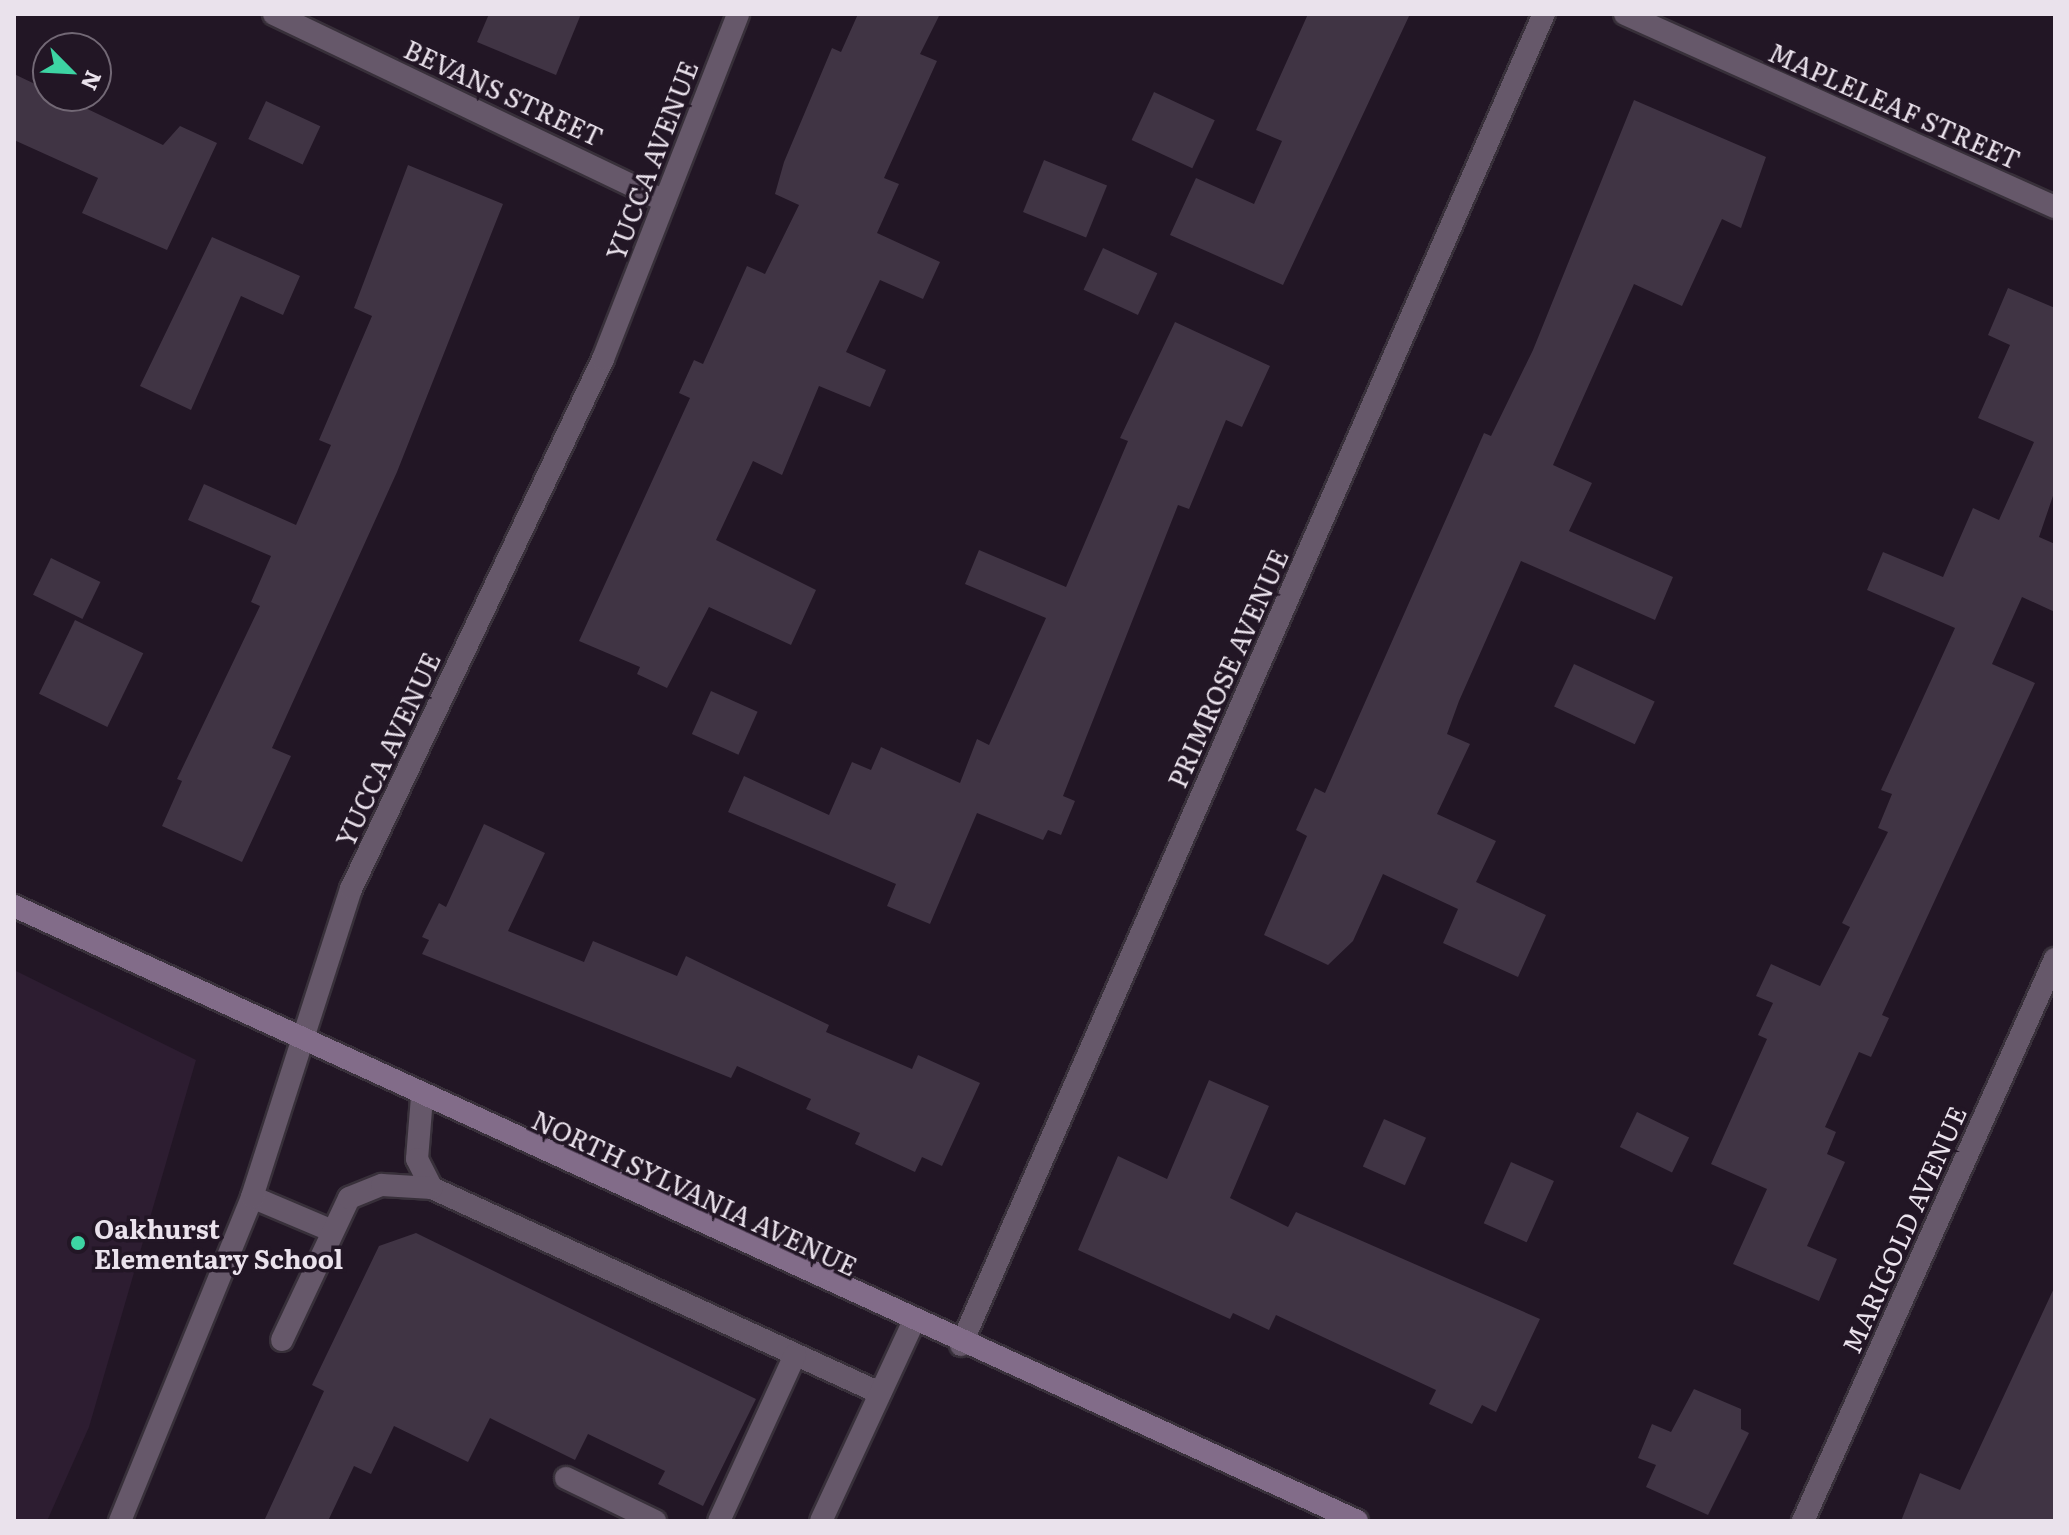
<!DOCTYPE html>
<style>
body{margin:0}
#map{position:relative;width:2069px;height:1535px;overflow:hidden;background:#221625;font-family:Literata,serif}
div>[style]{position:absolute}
.built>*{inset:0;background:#2d1d31}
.building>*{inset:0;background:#403444;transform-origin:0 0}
.roads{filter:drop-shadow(2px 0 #38303a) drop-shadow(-2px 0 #38303a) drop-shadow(0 2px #38303a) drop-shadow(0 -2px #38303a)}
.service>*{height:22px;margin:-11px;padding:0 11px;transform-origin:11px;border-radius:11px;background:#66586a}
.minor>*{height:22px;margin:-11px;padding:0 11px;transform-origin:11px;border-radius:11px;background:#66586a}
.tertiary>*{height:22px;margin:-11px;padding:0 11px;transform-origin:11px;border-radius:11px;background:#66586a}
.secondary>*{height:22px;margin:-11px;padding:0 11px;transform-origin:11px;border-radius:11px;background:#826c89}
.dots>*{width:22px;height:22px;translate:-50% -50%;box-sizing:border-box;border:4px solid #221625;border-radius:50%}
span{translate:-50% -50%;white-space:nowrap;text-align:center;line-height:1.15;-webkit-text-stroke:7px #221625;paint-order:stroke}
.street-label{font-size:26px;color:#eae2ec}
.poi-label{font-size:26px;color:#eae2ec;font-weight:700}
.left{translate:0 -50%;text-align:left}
.frame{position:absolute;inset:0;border:16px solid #eae2ec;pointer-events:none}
.north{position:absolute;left:32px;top:32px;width:80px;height:80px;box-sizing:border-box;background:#221625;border:2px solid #726875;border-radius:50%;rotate:114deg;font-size:22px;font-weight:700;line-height:32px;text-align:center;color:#eae2ec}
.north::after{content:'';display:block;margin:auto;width:28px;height:36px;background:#3dd4a3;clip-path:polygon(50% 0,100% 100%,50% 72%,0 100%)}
</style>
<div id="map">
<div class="built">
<div style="clip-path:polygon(14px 970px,196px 1060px,89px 1427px,47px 1521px,14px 1521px)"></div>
</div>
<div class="building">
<div style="clip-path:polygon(489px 14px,581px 14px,556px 75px,477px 42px)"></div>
<div style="clip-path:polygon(858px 14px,940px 14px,920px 54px,937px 61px,884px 178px,899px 184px,877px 233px,940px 262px,923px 299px,880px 280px,846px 352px,886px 370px,870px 407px,819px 386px,782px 475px,753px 461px,716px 540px,816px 590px,791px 645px,709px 607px,667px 688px,637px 674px,640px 667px,579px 641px,690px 398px,679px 393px,694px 360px,703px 364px,747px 266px,765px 274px,799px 205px,775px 194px,784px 162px,832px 48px,841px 52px)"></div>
<div style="clip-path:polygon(1308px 14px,1410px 14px,1283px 285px,1170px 235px,1196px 178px,1254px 204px,1282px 141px,1256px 130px)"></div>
<div style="clip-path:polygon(14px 74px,163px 145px,180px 126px,217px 143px,167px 250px,82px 213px,98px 178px,14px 140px)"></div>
<div style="left:1154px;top:92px;width:67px;height:53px;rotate:25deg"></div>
<div style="clip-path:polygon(1634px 100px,1766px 157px,1741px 228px,1722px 219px,1682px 306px,1634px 284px,1553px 465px,1592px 483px,1569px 531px,1673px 577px,1655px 620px,1521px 561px,1459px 701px,1447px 734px,1470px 744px,1437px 814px,1496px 841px,1476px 882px,1546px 915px,1518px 977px,1443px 943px,1458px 909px,1383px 874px,1353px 941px,1328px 965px,1264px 935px,1307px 836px,1296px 830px,1315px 788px,1325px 793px,1484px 433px,1491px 436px,1533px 350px)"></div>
<div style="left:266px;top:101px;width:60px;height:42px;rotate:25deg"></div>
<div style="left:1044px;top:160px;width:68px;height:56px;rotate:22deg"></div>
<div style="clip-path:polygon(408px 165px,503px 204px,397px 472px,272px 748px,291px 756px,242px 862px,162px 826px,182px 781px,177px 779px,260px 606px,251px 602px,271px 556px,188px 520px,204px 484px,296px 525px,331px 445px,319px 440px,372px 316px,354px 308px)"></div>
<div style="clip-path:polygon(212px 237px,300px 276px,283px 315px,241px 296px,191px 410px,140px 386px)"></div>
<div style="left:1103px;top:248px;width:60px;height:46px;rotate:25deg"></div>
<div style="clip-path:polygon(2008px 288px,2055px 308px,2055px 490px,2039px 537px,2055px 544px,2055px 612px,2022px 597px,1992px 664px,2035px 683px,1882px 1015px,1889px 1018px,1871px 1057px,1859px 1052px,1825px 1127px,1836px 1132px,1827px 1154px,1845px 1162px,1807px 1246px,1837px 1259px,1819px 1301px,1733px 1264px,1767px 1189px,1711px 1164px,1767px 1039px,1758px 1035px,1773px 1003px,1756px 996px,1771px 964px,1820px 986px,1850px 927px,1842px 923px,1888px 832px,1878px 828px,1892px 794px,1881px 790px,1955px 628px,1867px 590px,1883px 552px,1943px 577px,1973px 508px,1999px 520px,2034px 442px,1978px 418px,2010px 345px,1988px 335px)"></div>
<div style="clip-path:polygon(1175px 322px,1270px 366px,1242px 427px,1226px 420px,1189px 509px,1178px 505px,1063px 796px,1075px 801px,1061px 835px,1048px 830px,1043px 840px,977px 813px,930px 924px,887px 906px,896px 884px,728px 812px,744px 776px,829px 815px,852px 762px,871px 770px,881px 747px,960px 783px,977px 739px,989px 745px,1046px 618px,965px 584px,979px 550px,1066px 587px,1128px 441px,1120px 438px)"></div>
<div style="left:51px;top:558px;width:55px;height:41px;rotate:26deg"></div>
<div style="left:75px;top:620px;width:76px;height:82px;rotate:26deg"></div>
<div style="left:1574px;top:664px;width:89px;height:47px;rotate:25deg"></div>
<div style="left:711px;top:691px;width:51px;height:47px;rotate:24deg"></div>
<div style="clip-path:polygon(484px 824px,545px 853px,508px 931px,584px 962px,593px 941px,677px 976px,686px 956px,829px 1025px,826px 1032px,912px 1069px,918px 1055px,980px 1083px,942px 1166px,922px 1157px,915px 1172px,855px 1144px,860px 1133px,806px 1109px,811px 1099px,737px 1066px,731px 1078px,422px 954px,429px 940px,422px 937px,439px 903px,446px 907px)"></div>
<div style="clip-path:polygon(1209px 1080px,1269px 1106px,1230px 1198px,1288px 1227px,1296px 1212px,1540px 1319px,1496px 1412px,1482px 1405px,1472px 1424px,1429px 1404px,1436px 1390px,1276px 1315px,1269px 1330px,1233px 1313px,1230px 1319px,1078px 1250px,1118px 1156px,1167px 1179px)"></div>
<div style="left:1637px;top:1112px;width:58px;height:39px;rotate:26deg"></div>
<div style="left:1384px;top:1119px;width:46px;height:52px;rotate:24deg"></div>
<div style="left:1511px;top:1162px;width:47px;height:67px;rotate:24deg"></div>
<div style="clip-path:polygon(416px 1233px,756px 1399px,703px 1506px,658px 1484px,665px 1471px,588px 1434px,575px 1460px,490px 1418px,468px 1462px,394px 1426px,371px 1474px,354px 1466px,328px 1521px,264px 1521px,324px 1391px,312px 1385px,379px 1246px)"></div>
<div style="clip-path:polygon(2055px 1286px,2055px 1521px,1901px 1521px,1920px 1473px,1960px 1490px)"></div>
<div style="clip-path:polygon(1694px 1389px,1741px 1409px,1741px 1429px,1749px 1433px,1708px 1515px,1646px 1487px,1656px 1465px,1638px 1458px,1652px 1424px,1671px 1432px)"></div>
</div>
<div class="roads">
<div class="service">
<div style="left:422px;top:1097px;width:62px;rotate:94.6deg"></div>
<div style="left:417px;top:1159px;width:33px;rotate:63deg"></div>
<div style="left:432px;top:1188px;width:493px;rotate:24.6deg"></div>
<div style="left:252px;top:1197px;width:87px;rotate:23deg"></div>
<div style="left:282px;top:1340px;width:157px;rotate:-64.7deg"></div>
<div style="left:349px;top:1198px;width:35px;rotate:-22deg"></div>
<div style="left:382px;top:1185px;width:50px;rotate:3.4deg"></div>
<div style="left:566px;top:1478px;width:99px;rotate:25.8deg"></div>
<div style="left:719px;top:1521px;width:183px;rotate:-65.4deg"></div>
</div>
<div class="minor">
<div style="left:274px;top:14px;width:433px;rotate:25.6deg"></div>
<div style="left:1625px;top:14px;width:471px;rotate:24.2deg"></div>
<div style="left:961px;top:1345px;width:1453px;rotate:-66.35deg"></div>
<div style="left:821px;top:1521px;width:218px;rotate:-65.1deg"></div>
<div style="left:1803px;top:1521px;width:616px;rotate:-65.85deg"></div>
</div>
<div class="tertiary">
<div style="left:120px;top:1521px;width:350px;rotate:-67.8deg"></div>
<div style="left:252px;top:1197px;width:324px;rotate:-72.2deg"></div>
<div style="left:351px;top:889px;width:587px;rotate:-64.57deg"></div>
<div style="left:603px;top:359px;width:370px;rotate:-68.6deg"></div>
</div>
<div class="secondary">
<div style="left:14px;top:906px;width:1477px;rotate:24.6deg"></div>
</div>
</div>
<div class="dots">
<div style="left:78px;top:1243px;background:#3dd4a3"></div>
</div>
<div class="street-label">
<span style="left:504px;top:92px;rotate:25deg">BEVANS STREET</span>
<span style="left:1895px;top:105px;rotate:24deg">MAPLELEAF STREET</span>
<span style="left:651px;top:160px;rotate:-69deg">YUCCA AVENUE</span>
<span style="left:1227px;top:668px;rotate:-66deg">PRIMROSE AVENUE</span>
<span style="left:387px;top:749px;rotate:-65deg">YUCCA AVENUE</span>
<span style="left:695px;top:1192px;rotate:25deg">NORTH SYLVANIA AVENUE</span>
<span style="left:1903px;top:1229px;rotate:-66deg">MARIGOLD AVENUE</span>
</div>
<div class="poi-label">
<span class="left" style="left:94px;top:1243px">Oakhurst<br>Elementary School</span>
</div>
<div class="frame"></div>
<div class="north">N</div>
</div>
